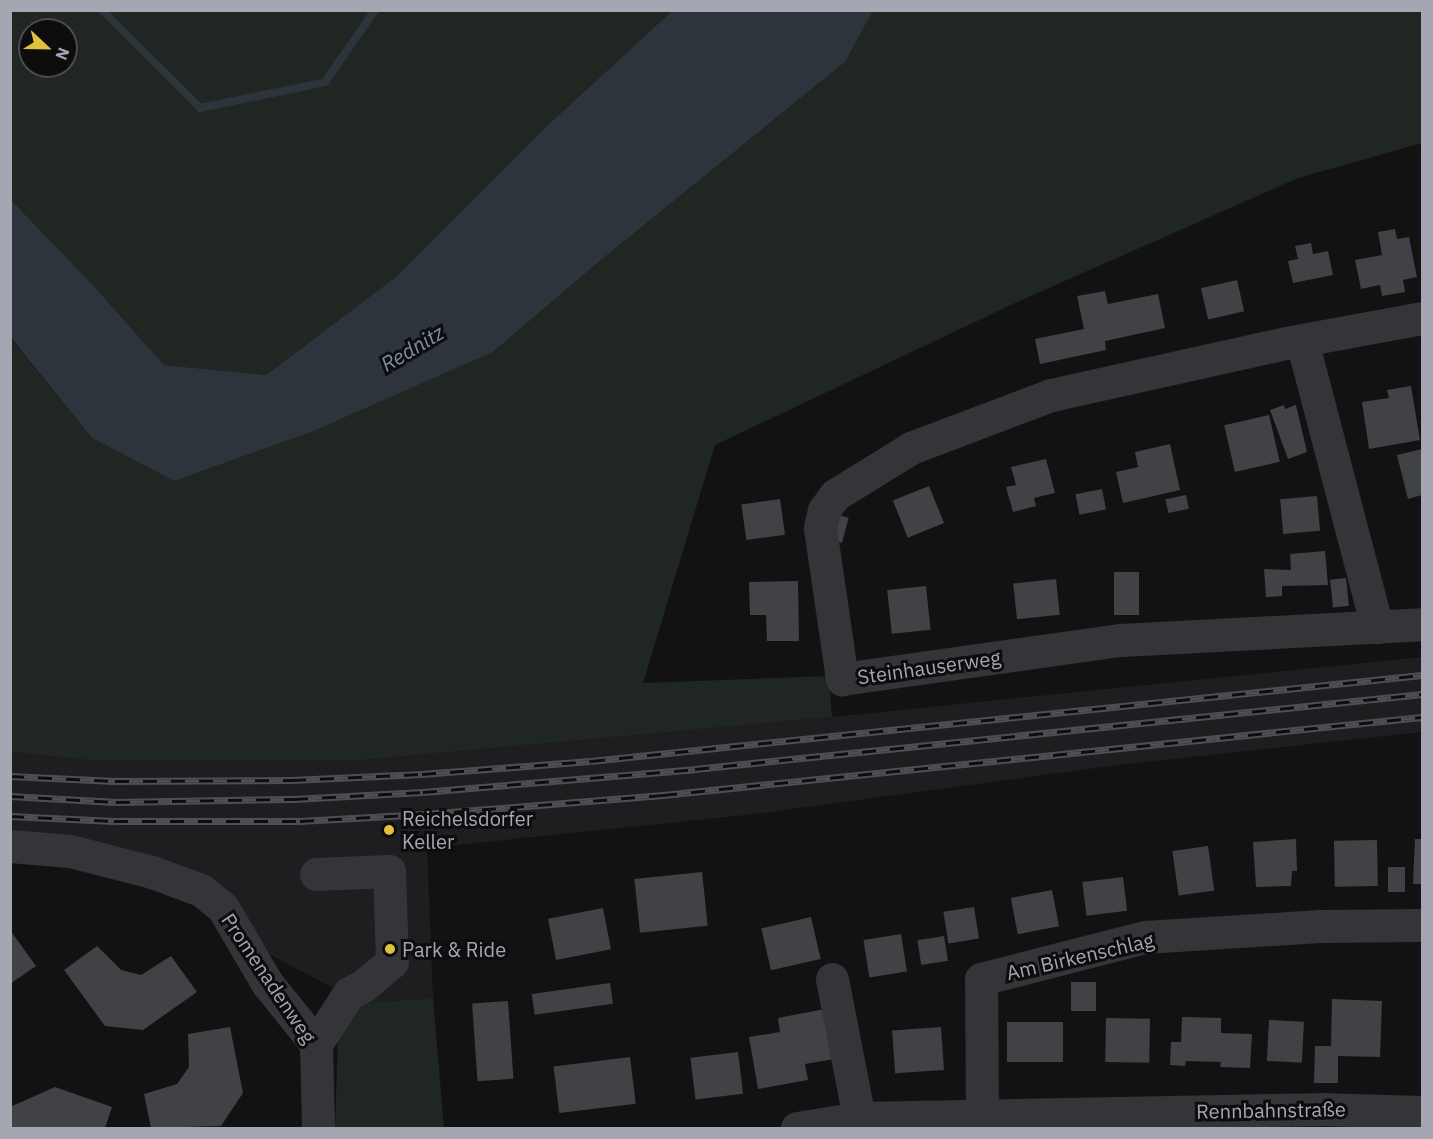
<!DOCTYPE html>
<meta charset="utf-8">
<style>
body{margin:0}
#map{position:relative;width:1433px;height:1139px;overflow:hidden;background:#121213;font-family:"IBM Plex Sans",sans-serif}
div>[style]{position:absolute}
.built>*{inset:0;background:#1e1e20}
.green>*{inset:0;background:#202722}
.water>*{inset:0;background:#2e343c}
.stream>*{height:8px;margin:-4px;padding:0 4px;transform-origin:4px;border-radius:4px;background:#2e343c}
.building>*{inset:0;background:#414246;transform-origin:0 0}
.minor>*{height:33px;margin:-16.5px;padding:0 16.5px;transform-origin:16.5px;border-radius:16.5px;background:#353539}
.rail>*{height:7px;margin-top:-3.5px;transform-origin:0;background:repeating-linear-gradient(90deg,#0d0d0e 0 14px,#4e4f54 0 28px);box-sizing:border-box;border-block:2px solid #4e4f54}
.dots>*{width:16px;height:16px;translate:-50% -50%;box-sizing:border-box;border:3px solid #0d0d0e;border-radius:50%}
span{translate:-50% -50%;white-space:nowrap;text-align:center;line-height:1.15;-webkit-text-stroke:6px #0d0d0e;paint-order:stroke}
.street-label{font-size:20px;color:#a4a7b2}
.poi-label{font-size:20px;color:#a4a7b2}
.left{translate:0 -50%;text-align:left}
.water-label{font-size:21px;color:#7e8fab;font-style:italic}
.frame{position:absolute;inset:0;border:12px solid #a4a7b2;pointer-events:none}
.north{position:absolute;left:18px;top:18px;width:60px;height:60px;box-sizing:border-box;background:#0d0d0e;border:2px solid #494b50;border-radius:50%;rotate:112deg;font-size:16px;font-weight:700;line-height:24px;text-align:center;color:#a4a7b2}
.north::after{content:'';display:block;margin:auto;width:21px;height:27px;background:#e0c13d;clip-path:polygon(50% 0,100% 100%,50% 72%,0 100%)}
</style>
<div id="map">
<div class="built">
<div style="clip-path:polygon(1422px 657px,1422px 732px,1117px 765px,755px 814px,427px 848px,433px 998px,362px 1003px,225px 931px,217px 888px,11px 840px,10px 752px,87px 760px,362px 760px,832px 717px)"></div>
</div>
<div class="green">
<div style="clip-path:polygon(evenodd,11px 11px,672px 11px,549px 124px,397px 276px,266px 375px,164px 365px,92px 284px,11px 200px,11px 11px,30px 30px,66px 30px,66px 66px,30px 66px,30px 30px)"></div>
<div style="clip-path:polygon(873px 11px,1422px 11px,1422px 143px,1298px 178px,1015px 303px,715px 445px,643px 683px,829px 676px,832px 717px,362px 760px,87px 760px,11px 752px,10px 338px,92px 438px,174px 481px,314px 431px,493px 352px,601px 260px,845px 62px)"></div>
<div style="clip-path:polygon(433px 998px,444px 1128px,335px 1128px,338px 1037px,362px 1003px)"></div>
</div>
<div class="water">
<div style="clip-path:polygon(672px 11px,873px 11px,845px 62px,601px 260px,493px 352px,314px 431px,174px 481px,92px 438px,11px 338px,11px 200px,92px 284px,164px 365px,266px 375px,397px 276px,549px 124px)"></div>
</div>
<div class="stream">
<div style="left:102px;top:10px;width:139px;rotate:45deg"></div>
<div style="left:200px;top:108px;width:128px;rotate:-11.7deg"></div>
<div style="left:325px;top:82px;width:88px;rotate:-55.2deg"></div>
</div>
<div class="building">
<div style="clip-path:polygon(1395px 229px,1397px 239px,1409px 237px,1417px 277px,1403px 280px,1405px 292px,1382px 296px,1380px 285px,1361px 289px,1355px 260px,1382px 255px,1378px 232px)"></div>
<div style="clip-path:polygon(1311px 243px,1313px 254px,1328px 251px,1333px 275px,1293px 283px,1288px 261px,1298px 259px,1295px 246px)"></div>
<div style="left:1237px;top:280px;width:32px;height:37px;rotate:77deg"></div>
<div style="clip-path:polygon(1105px 291px,1108px 304px,1158px 294px,1165px 328px,1105px 341px,1106px 350px,1040px 364px,1035px 339px,1084px 329px,1077px 296px)"></div>
<div style="clip-path:polygon(1411px 386px,1420px 440px,1369px 449px,1362px 402px,1389px 398px,1387px 390px)"></div>
<div style="clip-path:polygon(1284px 405px,1285px 409px,1296px 405px,1307px 452px,1288px 459px,1270px 410px)"></div>
<div style="left:1269px;top:415px;width:48px;height:46px;rotate:77deg"></div>
<div style="clip-path:polygon(1170px 444px,1180px 490px,1123px 503px,1116px 472px,1138px 467px,1135px 452px)"></div>
<div style="clip-path:polygon(1422px 449px,1422px 495px,1408px 499px,1397px 455px)"></div>
<div style="clip-path:polygon(1046px 459px,1055px 493px,1034px 498px,1036px 506px,1013px 512px,1006px 487px,1016px 485px,1011px 467px)"></div>
<div style="left:929px;top:486px;width:40px;height:39px;rotate:68deg"></div>
<div style="left:1102px;top:489px;width:21px;height:27px;rotate:79deg"></div>
<div style="left:1186px;top:495px;width:14px;height:21px;rotate:78deg"></div>
<div style="left:1317px;top:496px;width:35px;height:37px;rotate:85deg"></div>
<div style="left:780px;top:499px;width:36px;height:39px;rotate:82deg"></div>
<div style="left:838px;top:515px;width:11px;height:26px;rotate:15deg"></div>
<div style="clip-path:polygon(1325px 551px,1328px 585px,1282px 586px,1282px 596px,1266px 597px,1264px 569px,1291px 570px,1290px 554px)"></div>
<div style="left:1114px;top:572px;width:25px;height:43px"></div>
<div style="left:1346px;top:578px;width:28px;height:16px;rotate:84deg"></div>
<div style="left:1056px;top:579px;width:36px;height:43px;rotate:84deg"></div>
<div style="clip-path:polygon(798px 581px,799px 641px,767px 641px,766px 615px,750px 615px,749px 582px)"></div>
<div style="left:926px;top:586px;width:44px;height:39px;rotate:84deg"></div>
<div style="clip-path:polygon(1296px 839px,1297px 871px,1292px 871px,1291px 886px,1256px 887px,1253px 842px)"></div>
<div style="clip-path:polygon(1415px 839px,1422px 839px,1422px 884px,1413px 884px)"></div>
<div style="left:1377px;top:840px;width:46px;height:43px;rotate:89deg"></div>
<div style="left:1208px;top:846px;width:45px;height:36px;rotate:82deg"></div>
<div style="left:1388px;top:867px;width:17px;height:25px"></div>
<div style="left:702px;top:872px;width:54px;height:68px;rotate:84deg"></div>
<div style="left:1123px;top:877px;width:34px;height:41px;rotate:83deg"></div>
<div style="left:1052px;top:890px;width:37px;height:42px;rotate:79deg"></div>
<div style="left:974px;top:907px;width:32px;height:31px;rotate:81deg"></div>
<div style="left:603px;top:908px;width:42px;height:56px;rotate:79deg"></div>
<div style="left:811px;top:917px;width:43px;height:51px;rotate:77deg"></div>
<div style="clip-path:polygon(10px 930px,36px 966px,10px 984px)"></div>
<div style="left:901px;top:934px;width:38px;height:38px;rotate:81deg"></div>
<div style="left:944px;top:936px;width:25px;height:27px;rotate:81deg"></div>
<div style="clip-path:polygon(97px 946px,121px 970px,141px 975px,171px 956px,197px 992px,143px 1030px,105px 1026px,64px 970px)"></div>
<div style="left:1096px;top:982px;width:29px;height:25px;rotate:90deg"></div>
<div style="left:610px;top:983px;width:21px;height:79px;rotate:82deg"></div>
<div style="clip-path:polygon(1332px 999px,1382px 1001px,1380px 1057px,1338px 1056px,1338px 1083px,1314px 1083px,1315px 1046px,1331px 1046px)"></div>
<div style="left:508px;top:1001px;width:78px;height:36px;rotate:86deg"></div>
<div style="clip-path:polygon(825px 1009px,834px 1059px,805px 1064px,808px 1080px,758px 1089px,749px 1037px,780px 1032px,778px 1018px)"></div>
<div style="clip-path:polygon(1182px 1017px,1221px 1018px,1221px 1033px,1252px 1034px,1250px 1068px,1220px 1067px,1221px 1062px,1186px 1061px,1185px 1066px,1170px 1065px,1171px 1042px,1181px 1042px)"></div>
<div style="left:1106px;top:1018px;width:44px;height:44px;rotate:1deg"></div>
<div style="left:1269px;top:1020px;width:35px;height:41px;rotate:3deg"></div>
<div style="left:1007px;top:1022px;width:56px;height:40px"></div>
<div style="clip-path:polygon(230px 1027px,243px 1093px,221px 1126px,151px 1128px,144px 1094px,177px 1084px,189px 1067px,188px 1034px)"></div>
<div style="left:941px;top:1027px;width:43px;height:49px;rotate:86deg"></div>
<div style="left:738px;top:1052px;width:42px;height:48px;rotate:83deg"></div>
<div style="left:630px;top:1057px;width:47px;height:77px;rotate:83deg"></div>
<div style="clip-path:polygon(55px 1087px,112px 1107px,105px 1128px,10px 1128px,10px 1107px)"></div>
</div>
<div class="minor">
<div style="left:1422px;top:318px;width:138px;rotate:169.6deg"></div>
<div style="left:1286px;top:343px;width:241px;rotate:167.5deg"></div>
<div style="left:1051px;top:395px;width:150px;rotate:159.3deg"></div>
<div style="left:911px;top:448px;width:89px;rotate:148.3deg"></div>
<div style="left:835px;top:495px;width:19px;rotate:126deg"></div>
<div style="left:824px;top:510px;width:18px;rotate:103deg"></div>
<div style="left:820px;top:528px;width:153px;rotate:81.7deg"></div>
<div style="left:842px;top:679px;width:282px;rotate:-8deg"></div>
<div style="left:1121px;top:640px;width:301px;rotate:-3deg"></div>
<div style="left:1302px;top:341px;width:296px;rotate:75.3deg"></div>
<div style="left:10px;top:846px;width:60px;rotate:4.8deg"></div>
<div style="left:70px;top:851px;width:85px;rotate:14.4deg"></div>
<div style="left:152px;top:872px;width:52px;rotate:20.2deg"></div>
<div style="left:201px;top:890px;width:28px;rotate:39deg"></div>
<div style="left:223px;top:908px;width:87px;rotate:59.6deg"></div>
<div style="left:267px;top:983px;width:78px;rotate:51.2deg"></div>
<div style="left:316px;top:1044px;width:84px;rotate:88.6deg"></div>
<div style="left:832px;top:979px;width:142px;rotate:79deg"></div>
<div style="left:316px;top:1044px;width:61px;rotate:-57.1deg"></div>
<div style="left:349px;top:993px;width:16px;rotate:-27deg"></div>
<div style="left:363px;top:986px;width:38px;rotate:-40deg"></div>
<div style="left:392px;top:962px;width:91px;rotate:-91.9deg"></div>
<div style="left:389px;top:871px;width:73px;rotate:177.6deg"></div>
<div style="left:982px;top:1115px;width:136px;rotate:-90.4deg"></div>
<div style="left:981px;top:979px;width:169px;rotate:-14.4deg"></div>
<div style="left:1145px;top:937px;width:175px;rotate:-3.6deg"></div>
<div style="left:1320px;top:926px;width:102px;rotate:-0.6deg"></div>
<div style="left:797px;top:1128px;width:63px;rotate:-9.2deg"></div>
<div style="left:859px;top:1118px;width:461px;rotate:-1.1deg"></div>
<div style="left:1320px;top:1109px;width:102px;rotate:1.7deg"></div>
</div>
<div class="rail">
<div style="left:10px;top:776px;width:105px;rotate:2.7deg"></div>
<div style="left:115px;top:781px;width:177px;rotate:-0.3deg"></div>
<div style="left:292px;top:780px;width:130px;rotate:-2.6deg"></div>
<div style="left:422px;top:774px;width:169px;rotate:-4.4deg"></div>
<div style="left:591px;top:761px;width:835px;rotate:-5.91deg"></div>
<div style="left:10px;top:796px;width:106px;rotate:3.2deg"></div>
<div style="left:116px;top:802px;width:178px;rotate:-1deg"></div>
<div style="left:294px;top:799px;width:129px;rotate:-3.1deg"></div>
<div style="left:423px;top:792px;width:273px;rotate:-4.8deg"></div>
<div style="left:695px;top:769px;width:731px;rotate:-5.89deg"></div>
<div style="left:10px;top:816px;width:104px;rotate:2.8deg"></div>
<div style="left:114px;top:821px;width:186px"></div>
<div style="left:300px;top:821px;width:126px;rotate:-3.2deg"></div>
<div style="left:426px;top:814px;width:238px;rotate:-4.6deg"></div>
<div style="left:663px;top:795px;width:763px;rotate:-5.87deg"></div>
</div>
<div class="dots">
<div style="left:389px;top:830px;background:#e0c13d"></div>
<div style="left:390px;top:949px;background:#e0c13d"></div>
</div>
<div class="street-label">
<span style="left:929px;top:667px;rotate:-8deg">Steinhauserweg</span>
<span style="left:1080px;top:956px;rotate:-13deg">Am Birkenschlag</span>
<span style="left:269px;top:978px;rotate:56deg">Promenadenweg</span>
<span style="left:1271px;top:1110px;rotate:-1deg">Rennbahnstraße</span>
</div>
<div class="poi-label">
<span class="left" style="left:402px;top:830px">Reichelsdorfer<br>Keller</span>
<span class="left" style="left:402px;top:949px">Park &amp; Ride</span>
</div>
<div class="water-label">
<span style="left:412px;top:348px;rotate:-31deg">Rednitz</span>
</div>
<div class="frame"></div>
<div class="north">N</div>
</div>
